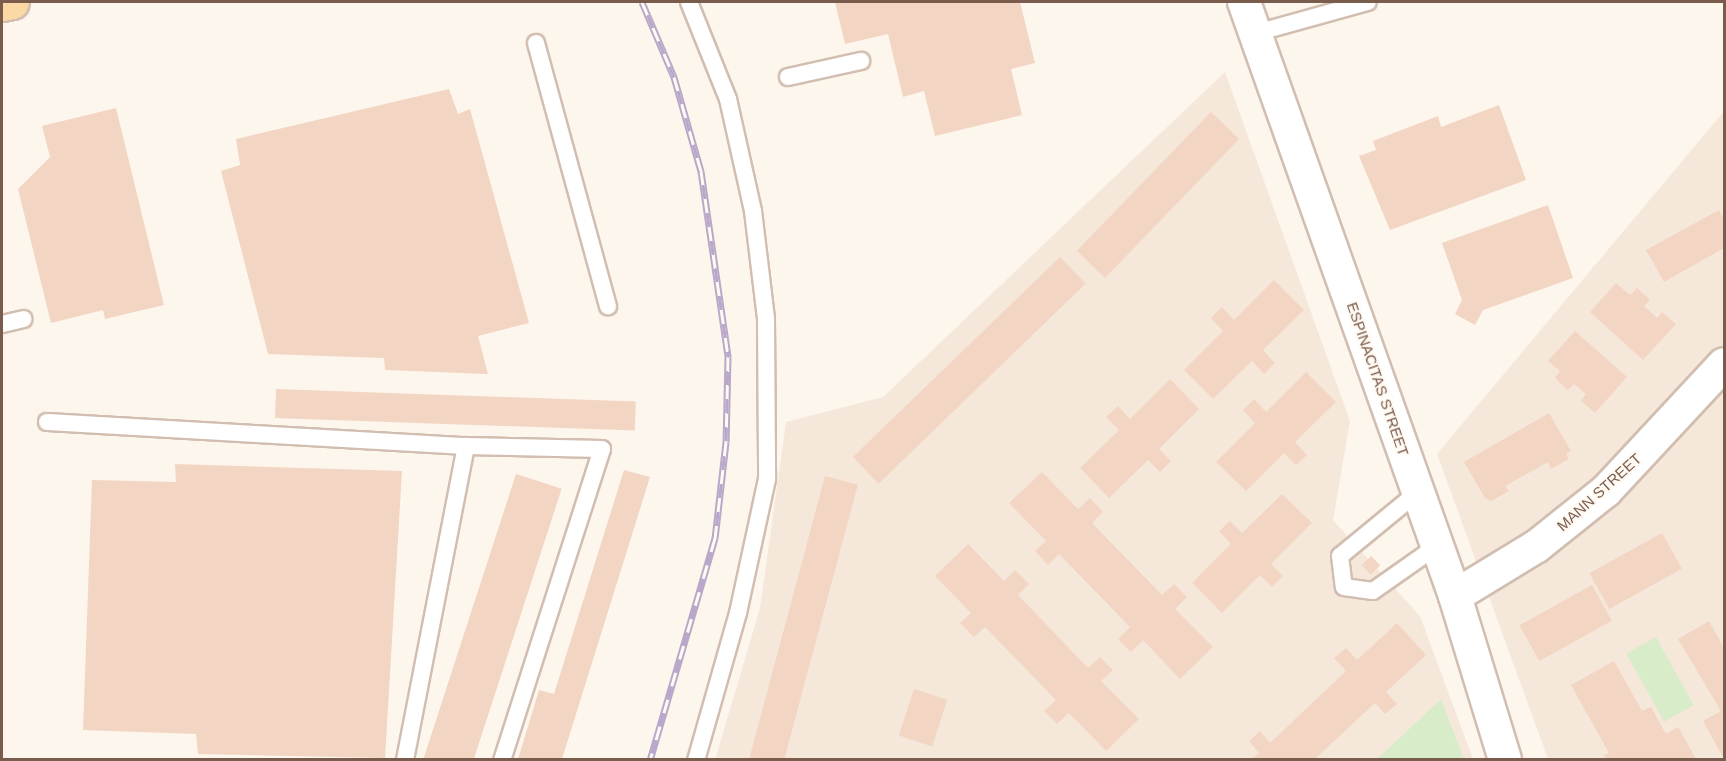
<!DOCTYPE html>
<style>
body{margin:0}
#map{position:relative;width:1726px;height:761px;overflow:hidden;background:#fdf6ec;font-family:Helvetica,sans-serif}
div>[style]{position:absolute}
.residential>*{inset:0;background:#f5e8da}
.green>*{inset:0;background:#d8ecc9;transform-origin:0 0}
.building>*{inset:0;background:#f3d5c3;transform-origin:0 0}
.roads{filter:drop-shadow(2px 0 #d1beb0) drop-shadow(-2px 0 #d1beb0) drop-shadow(0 2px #d1beb0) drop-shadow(0 -2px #d1beb0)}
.service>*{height:16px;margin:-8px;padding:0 8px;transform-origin:8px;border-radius:8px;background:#fff}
.minor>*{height:32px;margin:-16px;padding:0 16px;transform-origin:16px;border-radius:16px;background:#fff}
.primary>*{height:33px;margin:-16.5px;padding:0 16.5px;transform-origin:16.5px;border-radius:16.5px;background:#fbd9a5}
.rail>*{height:7px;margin-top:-3.5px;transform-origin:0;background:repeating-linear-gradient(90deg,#fffaf3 0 14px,#b9a8c9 0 28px);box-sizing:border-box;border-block:2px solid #b9a8c9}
span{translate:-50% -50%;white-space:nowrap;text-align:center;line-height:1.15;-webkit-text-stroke:4.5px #fffaf3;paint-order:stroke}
.street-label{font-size:15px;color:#7a5c4d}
.frame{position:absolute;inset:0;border:3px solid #7a5c4d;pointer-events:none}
</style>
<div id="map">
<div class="residential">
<div style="clip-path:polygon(1225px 72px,1350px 421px,1333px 520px,1420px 616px,1473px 759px,715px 760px,760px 608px,786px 422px,883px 397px)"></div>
<div style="clip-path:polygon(1724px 111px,1724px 759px,1548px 759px,1437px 454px)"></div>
</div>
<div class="green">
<div style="left:1656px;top:637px;width:78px;height:34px;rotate:61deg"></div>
<div style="clip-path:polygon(1441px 699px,1464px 759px,1377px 759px)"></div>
</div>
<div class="building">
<div style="clip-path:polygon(835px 2px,1020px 2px,1035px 63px,1011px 69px,1022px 115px,935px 136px,924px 91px,903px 97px,888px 34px,845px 44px)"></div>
<div style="clip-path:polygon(449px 89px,458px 114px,470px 109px,529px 323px,478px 336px,488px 374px,385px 370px,384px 358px,268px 354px,221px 171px,240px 165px,236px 139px)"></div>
<div style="clip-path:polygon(1499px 105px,1526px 180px,1390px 230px,1359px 156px,1376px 150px,1373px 141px,1438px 116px,1441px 127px)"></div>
<div style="clip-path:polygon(116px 108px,164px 305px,105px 319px,103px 310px,51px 323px,18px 189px,50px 157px,42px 126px)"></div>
<div style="left:1211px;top:112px;width:39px;height:193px;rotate:44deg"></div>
<div style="clip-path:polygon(1548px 205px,1573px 278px,1483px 310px,1475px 325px,1455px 314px,1462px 300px,1442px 243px)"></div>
<div style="clip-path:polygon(1719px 210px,1724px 220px,1724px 248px,1664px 282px,1646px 250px)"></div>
<div style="left:1060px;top:257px;width:37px;height:288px;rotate:46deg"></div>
<div style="clip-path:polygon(1274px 280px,1304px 310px,1263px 350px,1275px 363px,1264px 374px,1252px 361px,1213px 399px,1184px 370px,1223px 331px,1211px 318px,1222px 307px,1234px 320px)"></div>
<div style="clip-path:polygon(1616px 283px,1630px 295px,1637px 288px,1650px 300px,1644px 306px,1657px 318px,1662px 312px,1676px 324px,1643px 360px,1590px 312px)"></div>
<div style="clip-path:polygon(1575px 331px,1627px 377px,1595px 413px,1581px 401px,1586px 394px,1574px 384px,1568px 390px,1555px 378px,1560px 371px,1548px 361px)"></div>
<div style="clip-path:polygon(1306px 372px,1336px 402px,1295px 442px,1307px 455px,1296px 465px,1284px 453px,1246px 491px,1216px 462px,1255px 423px,1243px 410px,1254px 399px,1266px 412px)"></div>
<div style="clip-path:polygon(1170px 379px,1199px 409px,1159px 449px,1171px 461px,1160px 472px,1148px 460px,1109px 498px,1080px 468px,1119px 430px,1106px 417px,1118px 406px,1130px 419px)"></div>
<div style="left:276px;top:389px;width:360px;height:29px;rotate:2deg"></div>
<div style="clip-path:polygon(1549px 413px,1571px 451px,1566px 454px,1569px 459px,1551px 469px,1548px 462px,1505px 486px,1509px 491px,1491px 501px,1485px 498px,1464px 462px)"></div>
<div style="clip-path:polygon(175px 464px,402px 471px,385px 758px,198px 754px,196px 734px,83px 730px,92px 480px,176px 482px)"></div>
<div style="clip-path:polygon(624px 470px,650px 477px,562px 759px,518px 759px,539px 690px,554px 694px)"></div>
<div style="clip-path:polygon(1042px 472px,1078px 509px,1090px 498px,1103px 512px,1092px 523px,1162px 595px,1174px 584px,1187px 597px,1175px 609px,1213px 647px,1180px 679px,1143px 640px,1131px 652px,1118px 639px,1130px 627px,1059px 554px,1048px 565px,1035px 551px,1046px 541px,1009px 503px)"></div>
<div style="left:516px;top:474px;width:48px;height:300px;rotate:18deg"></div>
<div style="left:825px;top:476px;width:34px;height:292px;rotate:15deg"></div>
<div style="clip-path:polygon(1282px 494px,1312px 523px,1271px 564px,1283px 576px,1272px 587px,1260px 575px,1222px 613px,1192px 583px,1231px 544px,1219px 531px,1230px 521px,1242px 533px)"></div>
<div style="left:1662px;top:533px;width:41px;height:83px;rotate:61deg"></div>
<div style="clip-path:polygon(968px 544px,1004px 581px,1015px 570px,1029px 584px,1018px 595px,1088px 668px,1100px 657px,1113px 670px,1101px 681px,1139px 719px,1106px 751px,1069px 713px,1057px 724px,1044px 711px,1056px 700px,985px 627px,974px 637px,960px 623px,971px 613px,935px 576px)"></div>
<div style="left:1371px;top:556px;width:13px;height:13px;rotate:45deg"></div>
<div style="left:1592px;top:585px;width:41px;height:83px;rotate:61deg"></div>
<div style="clip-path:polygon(1709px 621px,1724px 648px,1724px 759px,1703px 721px,1721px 711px,1678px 639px)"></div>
<div style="clip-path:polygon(1397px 623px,1426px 655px,1386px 692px,1397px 704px,1385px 714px,1375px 703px,1315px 759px,1252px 759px,1259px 753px,1249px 741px,1260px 731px,1270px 743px,1346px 671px,1334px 658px,1346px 648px,1357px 660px)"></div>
<div style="clip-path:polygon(1614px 661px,1642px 711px,1651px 707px,1666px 734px,1678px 727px,1696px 759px,1606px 759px,1604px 755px,1609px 753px,1571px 685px)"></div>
<div style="left:914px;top:689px;width:35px;height:49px;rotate:18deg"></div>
</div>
<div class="roads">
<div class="service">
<div style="left:689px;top:2px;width:105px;rotate:68.1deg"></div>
<div style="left:728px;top:99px;width:115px;rotate:77.4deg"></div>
<div style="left:753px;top:211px;width:109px;rotate:83.1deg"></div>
<div style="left:766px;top:319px;width:160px;rotate:89.6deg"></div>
<div style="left:767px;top:479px;width:137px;rotate:102.2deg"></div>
<div style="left:738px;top:613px;width:153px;rotate:105.9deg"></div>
<div style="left:1256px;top:33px;width:116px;rotate:-15.5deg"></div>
<div style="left:536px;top:43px;width:273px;rotate:74.7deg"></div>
<div style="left:788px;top:77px;width:75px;rotate:-12.4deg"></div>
<div style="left:2px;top:324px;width:22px;rotate:-13deg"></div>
<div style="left:47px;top:422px;width:420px;rotate:3.3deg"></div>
<div style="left:466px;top:446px;width:320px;rotate:101deg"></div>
<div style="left:466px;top:446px;width:136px;rotate:1.3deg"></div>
<div style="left:602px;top:449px;width:327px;rotate:107.8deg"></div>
<div style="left:1418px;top:492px;width:101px;rotate:140.6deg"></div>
<div style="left:1340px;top:556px;width:31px;rotate:83deg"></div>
<div style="left:1344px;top:587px;width:29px;rotate:8deg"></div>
<div style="left:1373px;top:591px;width:78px;rotate:-35.1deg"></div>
</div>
<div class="minor">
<div style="left:1244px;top:2px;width:630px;rotate:70.44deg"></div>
<div style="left:1455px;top:596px;width:171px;rotate:73deg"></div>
<div style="left:1455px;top:596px;width:96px;rotate:-31.4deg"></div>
<div style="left:1537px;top:546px;width:88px;rotate:-38.6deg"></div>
<div style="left:1606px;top:491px;width:173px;rotate:-47.1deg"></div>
</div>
<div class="primary">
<div style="left:2px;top:4px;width:10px;rotate:-11deg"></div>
</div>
</div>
<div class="rail">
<div style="left:642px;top:2px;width:82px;rotate:66.9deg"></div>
<div style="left:674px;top:77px;width:98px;rotate:74deg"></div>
<div style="left:701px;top:171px;width:188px;rotate:81.7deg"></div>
<div style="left:728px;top:357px;width:85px;rotate:91.3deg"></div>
<div style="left:726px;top:442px;width:97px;rotate:96.5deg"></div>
<div style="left:715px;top:538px;width:231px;rotate:106.3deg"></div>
</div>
<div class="street-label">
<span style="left:1378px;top:379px;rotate:71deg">ESPINACITAS STREET</span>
<span style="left:1599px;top:492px;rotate:-42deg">MANN STREET</span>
</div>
<div class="frame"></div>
</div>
